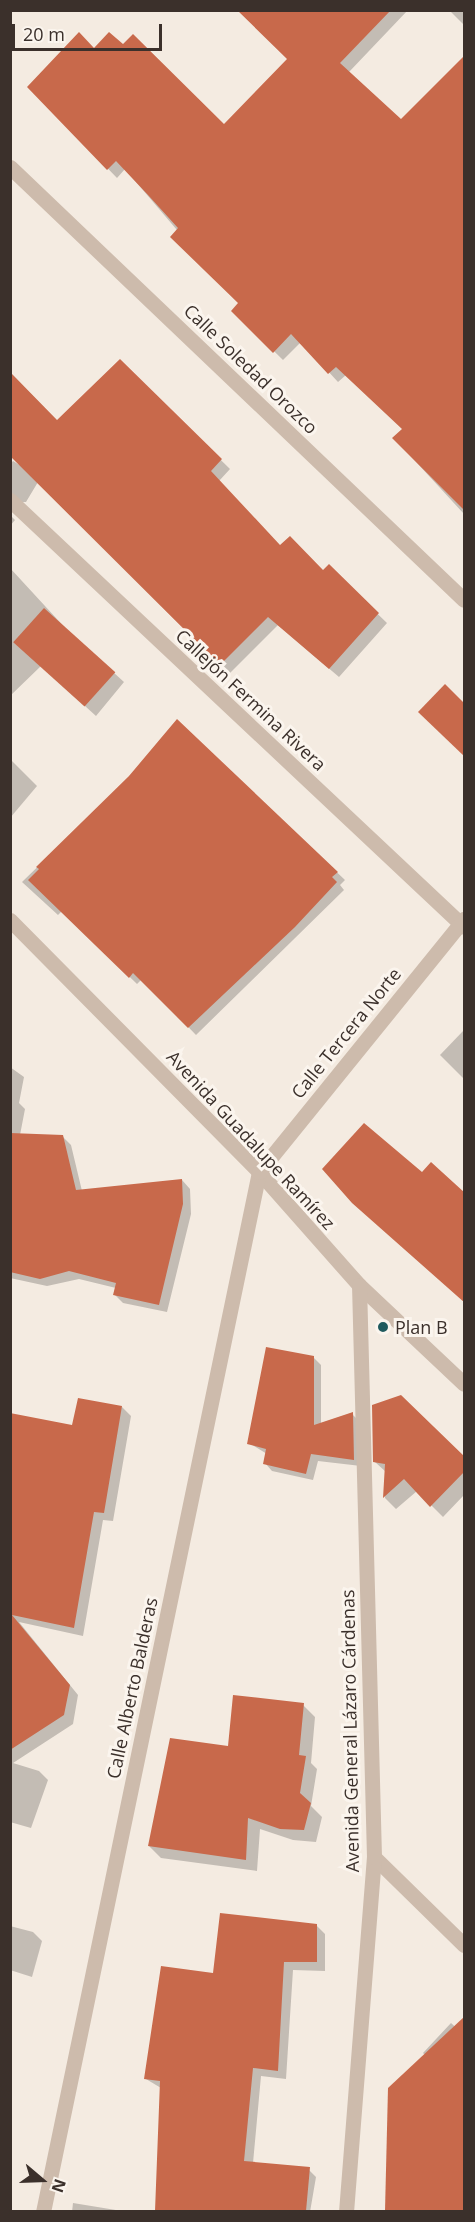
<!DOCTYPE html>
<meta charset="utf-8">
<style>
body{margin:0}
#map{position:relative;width:475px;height:2222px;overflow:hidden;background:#f4ebe1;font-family:"Open Sans",sans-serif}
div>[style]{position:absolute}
.shadow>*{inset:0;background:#0003}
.building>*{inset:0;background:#c8694b;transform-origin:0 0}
.minor>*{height:15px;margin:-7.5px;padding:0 7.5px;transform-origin:7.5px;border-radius:7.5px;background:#cdbbac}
.dots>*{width:16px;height:16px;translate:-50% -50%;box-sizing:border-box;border:3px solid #fbf5ee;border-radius:50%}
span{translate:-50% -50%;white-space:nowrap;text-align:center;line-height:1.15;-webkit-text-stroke:6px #fbf5ee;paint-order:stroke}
.street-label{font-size:18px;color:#3b302b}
.poi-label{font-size:18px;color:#3b302b}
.left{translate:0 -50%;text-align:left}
.frame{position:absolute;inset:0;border:12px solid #3b302b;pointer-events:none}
.north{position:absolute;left:12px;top:2150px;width:60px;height:60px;-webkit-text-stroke:4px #fbf5ee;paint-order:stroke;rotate:109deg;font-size:16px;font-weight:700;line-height:24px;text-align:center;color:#3b302b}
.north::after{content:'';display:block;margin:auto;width:21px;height:27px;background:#3b302b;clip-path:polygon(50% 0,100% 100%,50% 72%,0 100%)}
.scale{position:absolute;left:12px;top:24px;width:150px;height:27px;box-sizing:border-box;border:3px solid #3b302b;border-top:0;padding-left:8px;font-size:18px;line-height:21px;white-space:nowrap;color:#3b302b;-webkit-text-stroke:4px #fbf5ee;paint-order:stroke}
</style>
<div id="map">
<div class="shadow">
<div style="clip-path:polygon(238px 10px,408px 10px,349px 72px,401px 121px,464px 57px,464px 514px,394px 438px,404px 430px,346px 375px,338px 382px,301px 342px,283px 360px,233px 311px,240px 304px,125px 169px,117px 178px,29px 87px,95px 50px,224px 126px,289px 60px)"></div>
<div style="clip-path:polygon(449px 10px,464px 10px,464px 25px)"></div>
<div style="clip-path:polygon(120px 361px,230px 469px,219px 481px,280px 547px,324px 572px,329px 567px,387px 623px,339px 677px,278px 625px,230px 673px,38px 482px,26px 502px,11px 502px,10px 506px,10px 464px,13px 461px,23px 467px,10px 454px,10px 372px,58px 422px)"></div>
<div style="clip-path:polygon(10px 515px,15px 520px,10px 526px)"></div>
<div style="clip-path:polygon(10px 568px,68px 631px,124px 682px,96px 716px,41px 666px,10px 696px)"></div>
<div style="clip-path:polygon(178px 721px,345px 880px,340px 885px,344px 890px,196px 1035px,142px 979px,137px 984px,62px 911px,58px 915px,22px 882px,130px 777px)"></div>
<div style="clip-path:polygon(10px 759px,37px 786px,10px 818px)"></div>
<div style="clip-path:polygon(464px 1030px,464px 1079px,440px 1055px)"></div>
<div style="clip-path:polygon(10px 1067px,24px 1077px,19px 1103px,25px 1109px,20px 1135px,62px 1136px,71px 1145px,82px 1191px,182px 1180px,190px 1189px,191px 1214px,167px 1312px,123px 1303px,115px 1295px,116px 1288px,79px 1279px,47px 1286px,10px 1278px)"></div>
<div style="clip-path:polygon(313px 1357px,321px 1365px,321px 1425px,352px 1414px,359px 1421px,361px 1466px,318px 1461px,313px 1480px,272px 1471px,265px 1463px,267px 1454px,249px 1443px)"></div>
<div style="clip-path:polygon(122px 1407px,131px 1416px,113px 1521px,103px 1520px,83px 1636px,19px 1622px,78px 1695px,73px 1724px,13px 1763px,39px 1771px,48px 1780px,31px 1828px,10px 1822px,10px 1414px,73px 1427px)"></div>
<div style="clip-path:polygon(464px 1459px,464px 1495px,443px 1517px,417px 1491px,396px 1509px,385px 1498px,386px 1472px,375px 1462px)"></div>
<div style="clip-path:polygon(303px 1705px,315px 1717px,311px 1763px,317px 1769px,311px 1806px,322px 1817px,316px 1842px,293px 1840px,260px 1829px,257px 1871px,161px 1858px,149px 1846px,229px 1747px)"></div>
<div style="clip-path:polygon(316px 1925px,325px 1934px,325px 1971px,293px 1970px,286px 2079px,261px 2076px,253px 2163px,307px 2168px,316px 2177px,310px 2212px,157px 2212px,161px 2088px,146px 2079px,214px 1975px)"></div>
<div style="clip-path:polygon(10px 1926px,33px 1932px,42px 1941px,32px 1977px,10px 1970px)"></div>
<div style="clip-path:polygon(451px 2023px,464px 2035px,464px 2212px,388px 2212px,425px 2055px,423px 2053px)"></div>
<div style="clip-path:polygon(73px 2203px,128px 2212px,72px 2212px)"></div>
</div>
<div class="building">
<div style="clip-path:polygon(237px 10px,391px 10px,340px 63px,401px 119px,465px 55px,465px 511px,392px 438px,402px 429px,336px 367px,328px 374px,291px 334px,273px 353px,231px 311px,238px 303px,170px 237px,178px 228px,148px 195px,116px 161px,107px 170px,27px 87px,79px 32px,94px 48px,109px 32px,123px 44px,133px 34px,224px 124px,287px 59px)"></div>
<div style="clip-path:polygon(120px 359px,222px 459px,211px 471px,280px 545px,290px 536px,323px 570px,329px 564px,379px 613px,329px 669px,268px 617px,220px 665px,10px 456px,10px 372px,57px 420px)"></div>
<div style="left:44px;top:608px;width:96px;height:46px;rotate:42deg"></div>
<div style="clip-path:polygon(445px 684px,465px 704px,465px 757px,418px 712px)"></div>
<div style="clip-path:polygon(177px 719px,338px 872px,332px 877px,337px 882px,295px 927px,188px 1028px,133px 973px,129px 978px,28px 880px,39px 869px,36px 867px,129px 776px)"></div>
<div style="clip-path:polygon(364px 1123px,422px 1172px,431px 1162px,465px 1193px,465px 1303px,352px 1203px,322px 1169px)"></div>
<div style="clip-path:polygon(10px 1133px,63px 1135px,76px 1190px,182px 1179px,183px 1204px,159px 1305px,113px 1295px,116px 1283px,69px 1271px,40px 1279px,10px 1272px)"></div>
<div style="clip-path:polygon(266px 1347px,314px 1356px,314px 1425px,353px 1412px,354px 1460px,311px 1454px,306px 1474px,263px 1464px,266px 1449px,247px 1444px)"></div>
<div style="clip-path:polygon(401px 1395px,465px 1457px,465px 1471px,430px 1507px,404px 1479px,383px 1498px,385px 1464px,373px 1462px,372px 1405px)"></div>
<div style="clip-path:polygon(78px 1398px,122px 1406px,104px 1513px,94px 1512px,74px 1628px,12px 1615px,70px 1685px,64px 1715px,10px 1750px,10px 1413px,72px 1425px)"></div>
<div style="clip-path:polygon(233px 1695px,304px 1703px,299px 1755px,306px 1756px,300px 1793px,311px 1803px,304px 1830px,280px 1829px,248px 1818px,246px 1860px,148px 1846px,170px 1738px,228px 1746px)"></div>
<div style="clip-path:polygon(220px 1913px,317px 1924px,317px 1962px,284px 1962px,278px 2071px,253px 2068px,244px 2161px,310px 2167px,306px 2211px,155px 2211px,160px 2081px,144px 2079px,161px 1966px,213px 1973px)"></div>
<div style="clip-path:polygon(465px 2016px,465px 2211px,385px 2211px,388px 2088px)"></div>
</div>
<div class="minor">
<div style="left:10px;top:167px;width:627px;rotate:43.64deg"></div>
<div style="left:10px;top:500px;width:623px;rotate:43.24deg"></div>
<div style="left:10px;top:920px;width:354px;rotate:45.3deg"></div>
<div style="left:259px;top:1172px;width:151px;rotate:48.5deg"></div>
<div style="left:359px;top:1285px;width:144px;rotate:43.3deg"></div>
<div style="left:374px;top:1857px;width:126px;rotate:44.4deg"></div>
<div style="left:43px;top:2212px;width:1062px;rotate:-78.27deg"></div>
<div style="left:259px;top:1172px;width:326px;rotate:-51deg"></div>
<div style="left:346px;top:2212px;width:356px;rotate:-85.5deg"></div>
<div style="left:374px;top:1857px;width:572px;rotate:-91.5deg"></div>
</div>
<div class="dots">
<div style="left:383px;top:1327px;background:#1f5a5e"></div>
</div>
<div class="street-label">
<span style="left:251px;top:369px;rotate:44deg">Calle Soledad Orozco</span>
<span style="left:251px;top:700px;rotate:43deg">Callejón Fermina Rivera</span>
<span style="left:346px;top:1033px;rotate:-51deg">Calle Tercera Norte</span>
<span style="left:251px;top:1140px;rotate:47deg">Avenida Guadalupe Ramírez</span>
<span style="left:132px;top:1688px;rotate:-78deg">Calle Alberto Balderas</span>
<span style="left:350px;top:1731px;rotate:-91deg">Avenida General Lázaro Cárdenas</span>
</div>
<div class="poi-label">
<span class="left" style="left:395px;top:1327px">Plan B</span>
</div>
<div class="frame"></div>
<div class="north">N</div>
<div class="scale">20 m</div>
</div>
